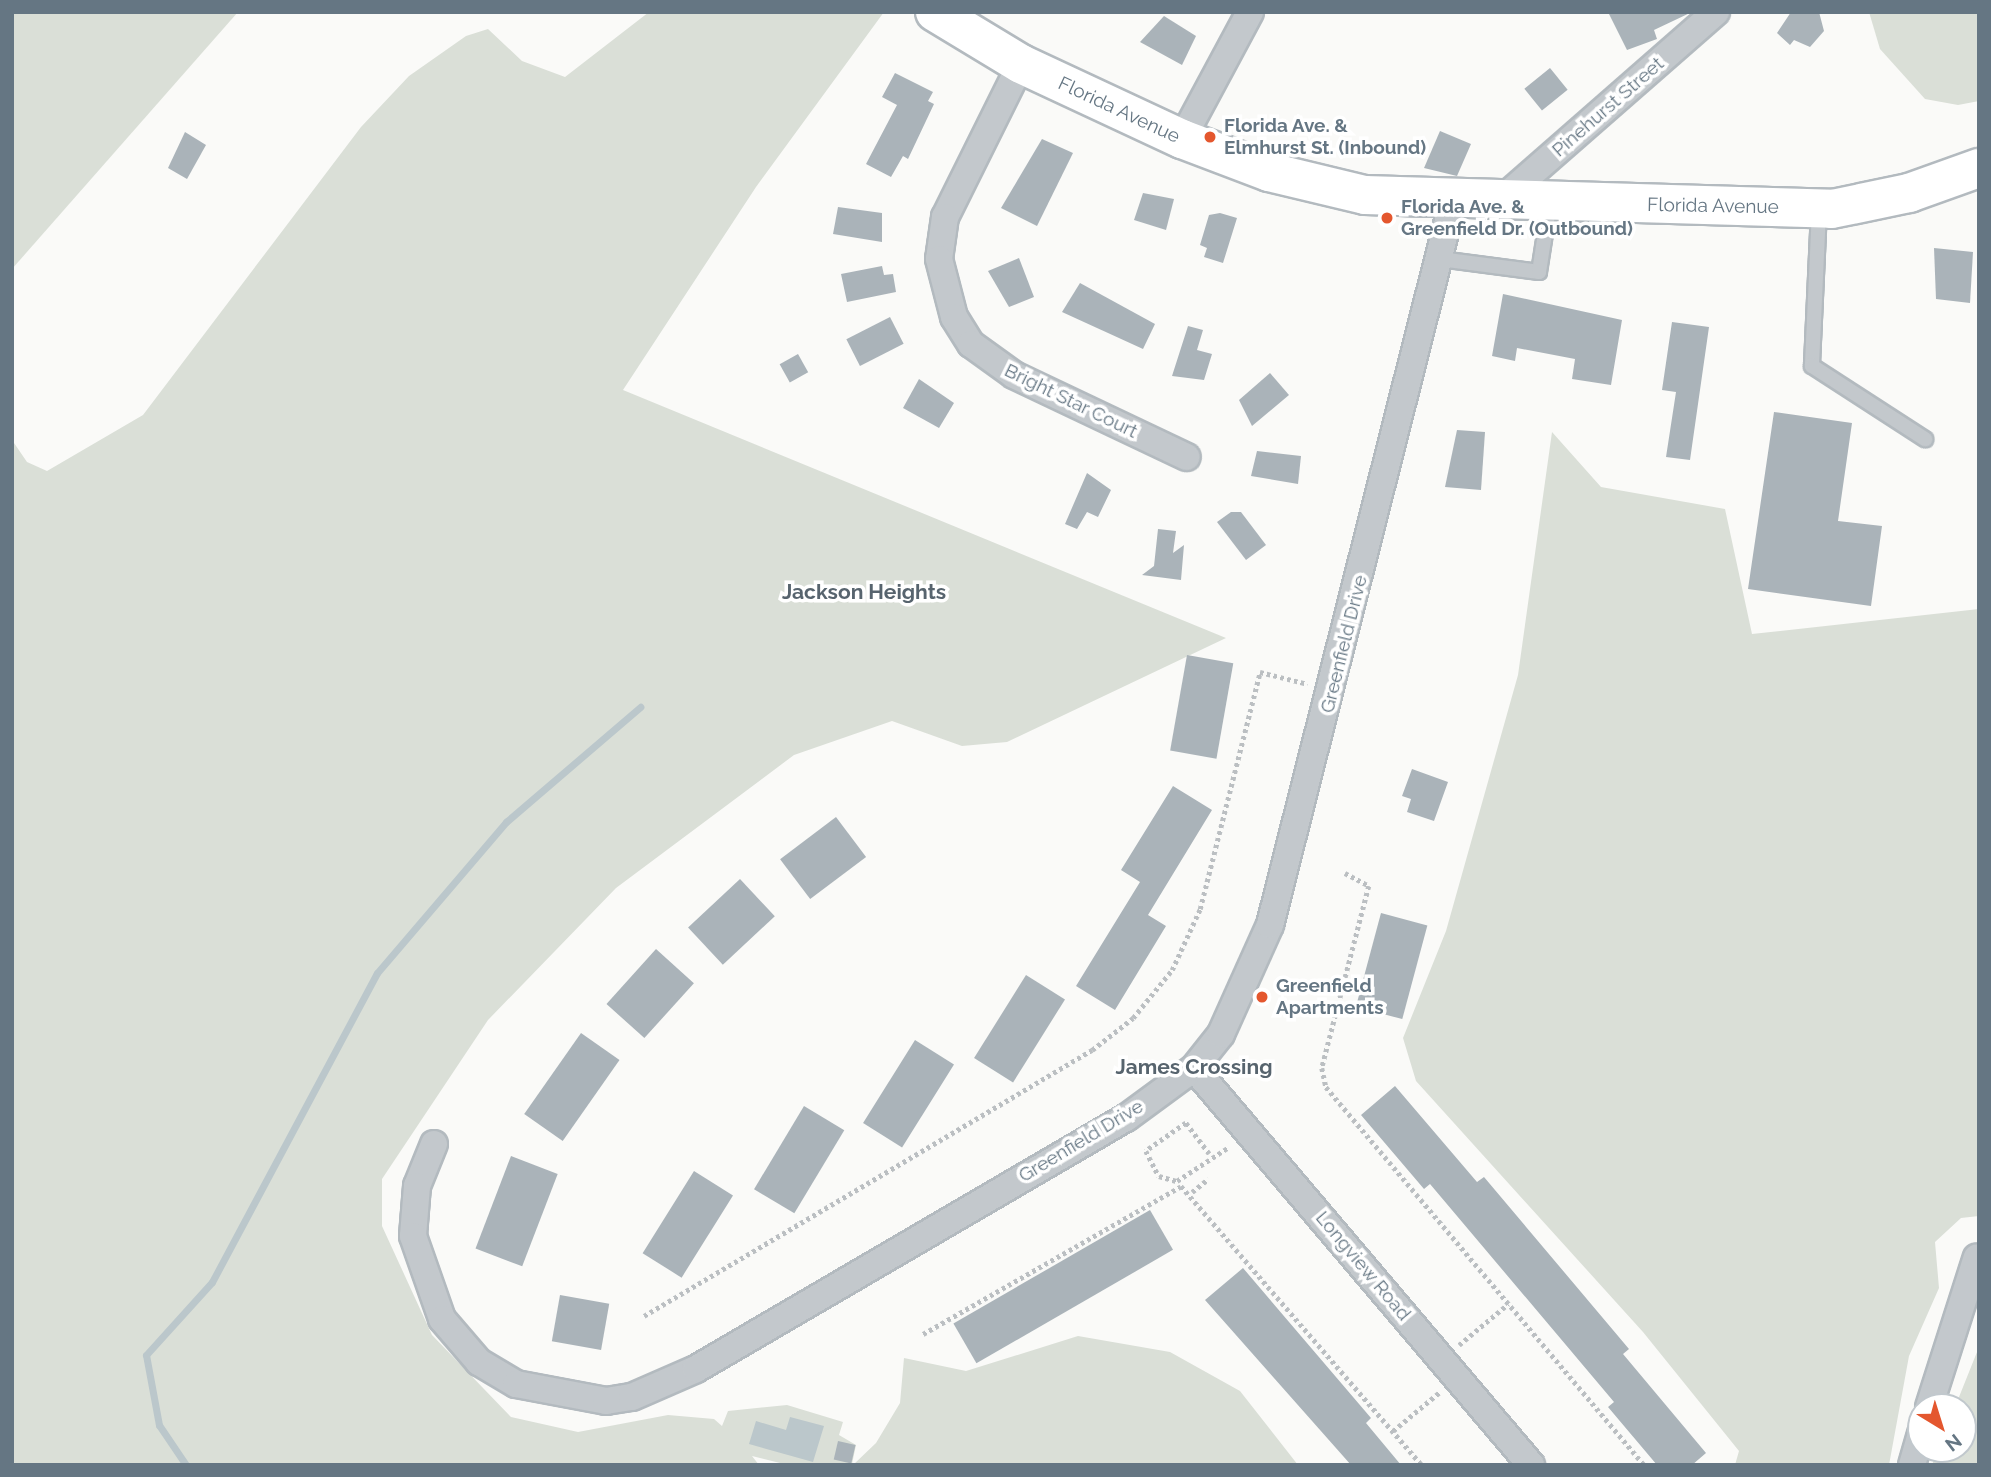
<!DOCTYPE html>
<style>
body{margin:0}
#map{position:relative;width:1991px;height:1477px;overflow:hidden;background:#fafaf8;font-family:Raleway,sans-serif}
div>[style]{position:absolute}
.green>*{inset:0;background:#dadfd7}
.water>*{inset:0;background:#bbc7cb}
.stream>*{height:7px;margin:-3.5px;padding:0 3.5px;transform-origin:3.5px;border-radius:3.5px;background:#bbc7cb}
.building>*{inset:0;background:#aab3b9;transform-origin:0 0}
.path>*{height:4.5px;margin-top:-2.25px;transform-origin:0;background:repeating-linear-gradient(90deg,#bbbfc2 0 3.5px,transparent 0 7px)}
.roads{filter:drop-shadow(2px 0 #b3babf) drop-shadow(-2px 0 #b3babf) drop-shadow(0 2px #b3babf) drop-shadow(0 -2px #b3babf)}
.service>*{height:14px;margin:-7px;padding:0 7px;transform-origin:7px;border-radius:7px;background:#c3c8cc}
.minor>*{height:26px;margin:-13px;padding:0 13px;transform-origin:13px;border-radius:13px;background:#c3c8cc}
.secondary>*{height:38px;margin:-19px;padding:0 19px;transform-origin:19px;border-radius:19px;background:#fff}
.dots>*{width:19px;height:19px;translate:-50% -50%;box-sizing:border-box;border:4px solid #fff;border-radius:50%}
span{translate:-50% -50%;white-space:nowrap;text-align:center;line-height:1.15;-webkit-text-stroke:7px #fff;paint-order:stroke}
.street-label{font-size:19px;color:#657683}
.poi-label{font-size:19px;color:#657683;font-weight:700}
.left{translate:0 -50%;text-align:left}
.neighbourhood-label{font-size:21px;color:#57646e;font-weight:700}
.frame{position:absolute;inset:0;border:14px solid #657683;pointer-events:none}
.north{position:absolute;left:1907px;top:1393px;width:70px;height:70px;box-sizing:border-box;background:#fff;border:2px solid #c1c8cd;border-radius:50%;rotate:142deg;font-size:19px;font-weight:700;line-height:28px;text-align:center;color:#657683}
.north::after{content:'';display:block;margin:auto;width:24px;height:32px;background:#e4572e;clip-path:polygon(50% 0,100% 100%,50% 72%,0 100%)}
</style>
<div id="map">
<div class="green">
<div style="clip-path:polygon(12px 12px,238px 12px,12px 269px)"></div>
<div style="clip-path:polygon(649px 12px,884px 12px,756px 187px,623px 390px,1226px 638px,1007px 742px,962px 746px,892px 721px,794px 755px,616px 888px,488px 1020px,382px 1179px,382px 1226px,432px 1335px,511px 1417px,578px 1432px,668px 1415px,714px 1419px,722px 1426px,728px 1411px,787px 1405px,843px 1422px,839px 1435px,856px 1445px,852px 1464px,788px 1465px,752px 1456px,759px 1465px,12px 1465px,12px 440px,27px 462px,47px 471px,143px 415px,361px 127px,409px 76px,466px 36px,488px 29px,522px 61px,565px 77px)"></div>
<div style="clip-path:polygon(1869px 12px,1979px 12px,1979px 101px,1958px 105px,1925px 99px,1880px 49px)"></div>
<div style="clip-path:polygon(1552px 432px,1601px 487px,1725px 509px,1752px 634px,1979px 609px,1979px 1216px,1961px 1218px,1935px 1242px,1939px 1288px,1909px 1356px,1889px 1465px,1735px 1465px,1739px 1451px,1643px 1332px,1416px 1081px,1403px 1038px,1446px 931px,1518px 675px)"></div>
<div style="clip-path:polygon(1078px 1336px,1170px 1352px,1240px 1391px,1298px 1465px,853px 1465px,876px 1443px,900px 1403px,904px 1358px,966px 1371px)"></div>
<div style="clip-path:polygon(1979px 1347px,1979px 1465px,1932px 1465px,1938px 1449px,1963px 1449px,1963px 1407px,1955px 1407px)"></div>
</div>
<div class="water">
<div style="clip-path:polygon(790px 1417px,824px 1426px,813px 1462px,749px 1444px,756px 1421px,786px 1430px)"></div>
</div>
<div class="stream">
<div style="left:186px;top:1465px;width:48px;rotate:-124deg"></div>
<div style="left:159px;top:1425px;width:71px;rotate:-100.5deg"></div>
<div style="left:146px;top:1355px;width:98px;rotate:-47.9deg"></div>
<div style="left:212px;top:1282px;width:350px;rotate:-61.9deg"></div>
<div style="left:377px;top:973px;width:199px;rotate:-49.5deg"></div>
<div style="left:506px;top:822px;width:177px;rotate:-40.6deg"></div>
</div>
<div class="building">
<div style="clip-path:polygon(1608px 12px,1692px 12px,1654px 30px,1657px 39px,1627px 50px)"></div>
<div style="clip-path:polygon(1791px 12px,1819px 12px,1824px 31px,1810px 47px,1794px 40px,1790px 45px,1777px 33px)"></div>
<div style="clip-path:polygon(1164px 16px,1196px 36px,1182px 65px,1140px 42px)"></div>
<div style="left:1550px;top:68px;width:28px;height:33px;rotate:51deg"></div>
<div style="clip-path:polygon(895px 73px,933px 92px,928px 101px,934px 104px,908px 159px,903px 156px,891px 177px,866px 164px,897px 105px,882px 97px)"></div>
<div style="clip-path:polygon(1440px 131px,1471px 144px,1457px 176px,1424px 168px)"></div>
<div style="clip-path:polygon(185px 132px,206px 145px,187px 179px,168px 168px)"></div>
<div style="clip-path:polygon(1042px 139px,1073px 153px,1037px 226px,1001px 208px)"></div>
<div style="clip-path:polygon(1143px 193px,1174px 199px,1166px 230px,1134px 220px)"></div>
<div style="clip-path:polygon(838px 207px,882px 213px,882px 242px,833px 234px)"></div>
<div style="clip-path:polygon(1220px 213px,1237px 218px,1223px 263px,1204px 257px,1207px 248px,1200px 245px,1209px 215px)"></div>
<div style="clip-path:polygon(1934px 248px,1973px 252px,1970px 303px,1936px 299px)"></div>
<div style="clip-path:polygon(1019px 258px,1034px 297px,1009px 307px,988px 271px)"></div>
<div style="clip-path:polygon(882px 266px,884px 275px,893px 274px,896px 292px,847px 302px,841px 274px)"></div>
<div style="clip-path:polygon(1080px 283px,1155px 324px,1143px 349px,1062px 312px)"></div>
<div style="clip-path:polygon(1503px 294px,1622px 320px,1611px 385px,1572px 379px,1575px 359px,1517px 348px,1515px 361px,1492px 356px)"></div>
<div style="left:890px;top:317px;width:30px;height:49px;rotate:63deg"></div>
<div style="clip-path:polygon(1672px 322px,1709px 327px,1690px 460px,1666px 457px,1676px 392px,1662px 390px)"></div>
<div style="clip-path:polygon(1188px 326px,1203px 330px,1197px 350px,1212px 354px,1204px 380px,1172px 376px)"></div>
<div style="left:798px;top:354px;width:21px;height:21px;rotate:61deg"></div>
<div style="clip-path:polygon(1270px 373px,1289px 395px,1252px 426px,1239px 400px)"></div>
<div style="clip-path:polygon(919px 379px,954px 403px,939px 428px,903px 408px)"></div>
<div style="clip-path:polygon(1774px 412px,1852px 423px,1838px 521px,1882px 526px,1871px 606px,1748px 589px)"></div>
<div style="clip-path:polygon(1457px 430px,1485px 432px,1481px 490px,1445px 487px)"></div>
<div style="clip-path:polygon(1257px 451px,1301px 456px,1298px 484px,1251px 476px)"></div>
<div style="clip-path:polygon(1087px 473px,1111px 490px,1098px 517px,1087px 512px,1077px 529px,1065px 524px)"></div>
<div style="clip-path:polygon(1231px 512px,1241px 512px,1266px 545px,1246px 560px,1217px 522px)"></div>
<div style="clip-path:polygon(1158px 529px,1176px 531px,1173px 553px,1184px 545px,1181px 580px,1142px 575px,1154px 566px)"></div>
<div style="left:1187px;top:655px;width:47px;height:97px;rotate:10deg"></div>
<div style="clip-path:polygon(1412px 769px,1448px 782px,1434px 821px,1407px 812px,1411px 799px,1402px 796px)"></div>
<div style="clip-path:polygon(1173px 786px,1212px 810px,1148px 915px,1166px 926px,1115px 1010px,1076px 986px,1140px 882px,1121px 870px)"></div>
<div style="left:836px;top:817px;width:50px;height:70px;rotate:53deg"></div>
<div style="left:740px;top:879px;width:51px;height:71px;rotate:47deg"></div>
<div style="left:1381px;top:913px;width:48px;height:97px;rotate:15deg"></div>
<div style="left:656px;top:949px;width:51px;height:74px;rotate:42deg"></div>
<div style="left:1026px;top:975px;width:46px;height:98px;rotate:32deg"></div>
<div style="left:581px;top:1033px;width:47px;height:99px;rotate:35deg"></div>
<div style="left:915px;top:1040px;width:46px;height:98px;rotate:32deg"></div>
<div style="clip-path:polygon(1395px 1086px,1477px 1182px,1484px 1177px,1629px 1349px,1623px 1354px,1706px 1453px,1692px 1465px,1657px 1465px,1608px 1407px,1614px 1402px,1430px 1184px,1424px 1189px,1361px 1115px)"></div>
<div style="left:804px;top:1106px;width:47px;height:97px;rotate:31deg"></div>
<div style="left:511px;top:1156px;width:50px;height:99px;rotate:21deg"></div>
<div style="left:694px;top:1171px;width:46px;height:97px;rotate:32deg"></div>
<div style="left:1150px;top:1210px;width:46px;height:227px;rotate:60deg"></div>
<div style="clip-path:polygon(1243px 1268px,1371px 1418px,1366px 1423px,1401px 1465px,1351px 1465px,1205px 1300px)"></div>
<div style="left:560px;top:1295px;width:50px;height:47px;rotate:10deg"></div>
<div style="left:838px;top:1441px;width:18px;height:19px;rotate:13deg"></div>
</div>
<div class="path">
<div style="left:1345px;top:873px;width:27px;rotate:28deg"></div>
<div style="left:1369px;top:886px;width:188px;rotate:104.5deg"></div>
<div style="left:1322px;top:1068px;width:19px;rotate:78deg"></div>
<div style="left:1326px;top:1087px;width:494px;rotate:49.9deg"></div>
<div style="left:1209px;top:1154px;width:39px;rotate:-127deg"></div>
<div style="left:1186px;top:1123px;width:49px;rotate:145deg"></div>
<div style="left:1146px;top:1151px;width:28px;rotate:63deg"></div>
<div style="left:1159px;top:1176px;width:19px;rotate:16deg"></div>
<div style="left:1177px;top:1181px;width:62px;rotate:-33.2deg"></div>
<div style="left:1192px;top:1192px;width:21px;rotate:-39deg"></div>
<div style="left:644px;top:1316px;width:521px;rotate:-30.7deg"></div>
<div style="left:1092px;top:1050px;width:52px;rotate:-38deg"></div>
<div style="left:1133px;top:1018px;width:62px;rotate:-50.9deg"></div>
<div style="left:1172px;top:970px;width:67px;rotate:-65.3deg"></div>
<div style="left:1200px;top:909px;width:244px;rotate:-75.8deg"></div>
<div style="left:1260px;top:672px;width:49px;rotate:14deg"></div>
<div style="left:923px;top:1334px;width:297px;rotate:-29.8deg"></div>
<div style="left:1181px;top:1186px;width:369px;rotate:49.2deg"></div>
<div style="left:1459px;top:1345px;width:64px;rotate:-39.9deg"></div>
<div style="left:1393px;top:1431px;width:62px;rotate:-39.8deg"></div>
</div>
<div class="roads">
<div class="service">
<div style="left:1819px;top:210px;width:156px;rotate:92.6deg"></div>
<div style="left:1812px;top:366px;width:135px;rotate:32.9deg"></div>
<div style="left:1440px;top:259px;width:100px;rotate:7.5deg"></div>
<div style="left:1539px;top:272px;width:71px;rotate:-81.1deg"></div>
</div>
<div class="minor">
<div style="left:1021px;top:64px;width:171px;rotate:116.4deg"></div>
<div style="left:945px;top:217px;width:42px;rotate:98.1deg"></div>
<div style="left:939px;top:259px;width:60px;rotate:75.5deg"></div>
<div style="left:954px;top:317px;width:32px;rotate:58deg"></div>
<div style="left:971px;top:344px;width:53px;rotate:35.8deg"></div>
<div style="left:1014px;top:375px;width:191px;rotate:25.4deg"></div>
<div style="left:1182px;top:139px;width:144px;rotate:-61.8deg"></div>
<div style="left:1500px;top:201px;width:287px;rotate:-41.2deg"></div>
<div style="left:1194px;top:1068px;width:521px;rotate:49.67deg"></div>
<div style="left:434px;top:1144px;width:45px;rotate:112deg"></div>
<div style="left:417px;top:1186px;width:50px;rotate:94.6deg"></div>
<div style="left:413px;top:1236px;width:88px;rotate:70.7deg"></div>
<div style="left:442px;top:1319px;width:57px;rotate:49.3deg"></div>
<div style="left:479px;top:1362px;width:43px;rotate:30.7deg"></div>
<div style="left:516px;top:1384px;width:92px;rotate:10.7deg"></div>
<div style="left:606px;top:1401px;width:26px;rotate:-9deg"></div>
<div style="left:632px;top:1397px;width:70px;rotate:-23.6deg"></div>
<div style="left:696px;top:1369px;width:498px;rotate:-30.3deg"></div>
<div style="left:1126px;top:1118px;width:84px;rotate:-36.3deg"></div>
<div style="left:1194px;top:1068px;width:43px;rotate:-51.5deg"></div>
<div style="left:1221px;top:1034px;width:120px;rotate:-65.8deg"></div>
<div style="left:1270px;top:925px;width:747px;rotate:-75.81deg"></div>
<div style="left:1929px;top:1407px;width:157px;rotate:-72.3deg"></div>
<div style="left:1912px;top:1465px;width:33px;rotate:-74deg"></div>
</div>
<div class="secondary">
<div style="left:935px;top:12px;width:100px;rotate:31.2deg"></div>
<div style="left:1021px;top:64px;width:178px;rotate:25deg"></div>
<div style="left:1182px;top:139px;width:93px;rotate:20.8deg"></div>
<div style="left:1269px;top:172px;width:99px;rotate:13.5deg"></div>
<div style="left:1365px;top:195px;width:467px;rotate:1.7deg"></div>
<div style="left:1832px;top:209px;width:79px;rotate:-11.7deg"></div>
<div style="left:1909px;top:193px;width:74px;rotate:-19.7deg"></div>
</div>
</div>
<div class="dots">
<div style="left:1210px;top:137px;background:#e4572e"></div>
<div style="left:1387px;top:218px;background:#e4572e"></div>
<div style="left:1262px;top:997px;background:#e4572e"></div>
</div>
<div class="street-label">
<span style="left:1608px;top:107px;rotate:-41deg">Pinehurst Street</span>
<span style="left:1119px;top:110px;rotate:25deg">Florida Avenue</span>
<span style="left:1713px;top:206px;rotate:1deg">Florida Avenue</span>
<span style="left:1071px;top:401px;rotate:26deg">Bright Star Court</span>
<span style="left:1344px;top:644px;rotate:-76deg">Greenfield Drive</span>
<span style="left:1081px;top:1141px;rotate:-31deg">Greenfield Drive</span>
<span style="left:1363px;top:1266px;rotate:50deg">Longview Road</span>
</div>
<div class="poi-label">
<span class="left" style="left:1224px;top:137px">Florida Ave. &amp;<br>Elmhurst St. (Inbound)</span>
<span class="left" style="left:1401px;top:218px">Florida Ave. &amp;<br>Greenfield Dr. (Outbound)</span>
<span class="left" style="left:1276px;top:997px">Greenfield<br>Apartments</span>
</div>
<div class="neighbourhood-label">
<span style="left:864px;top:592px">Jackson Heights</span>
<span style="left:1194px;top:1067px">James Crossing</span>
</div>
<div class="frame"></div>
<div class="north">N</div>
</div>
